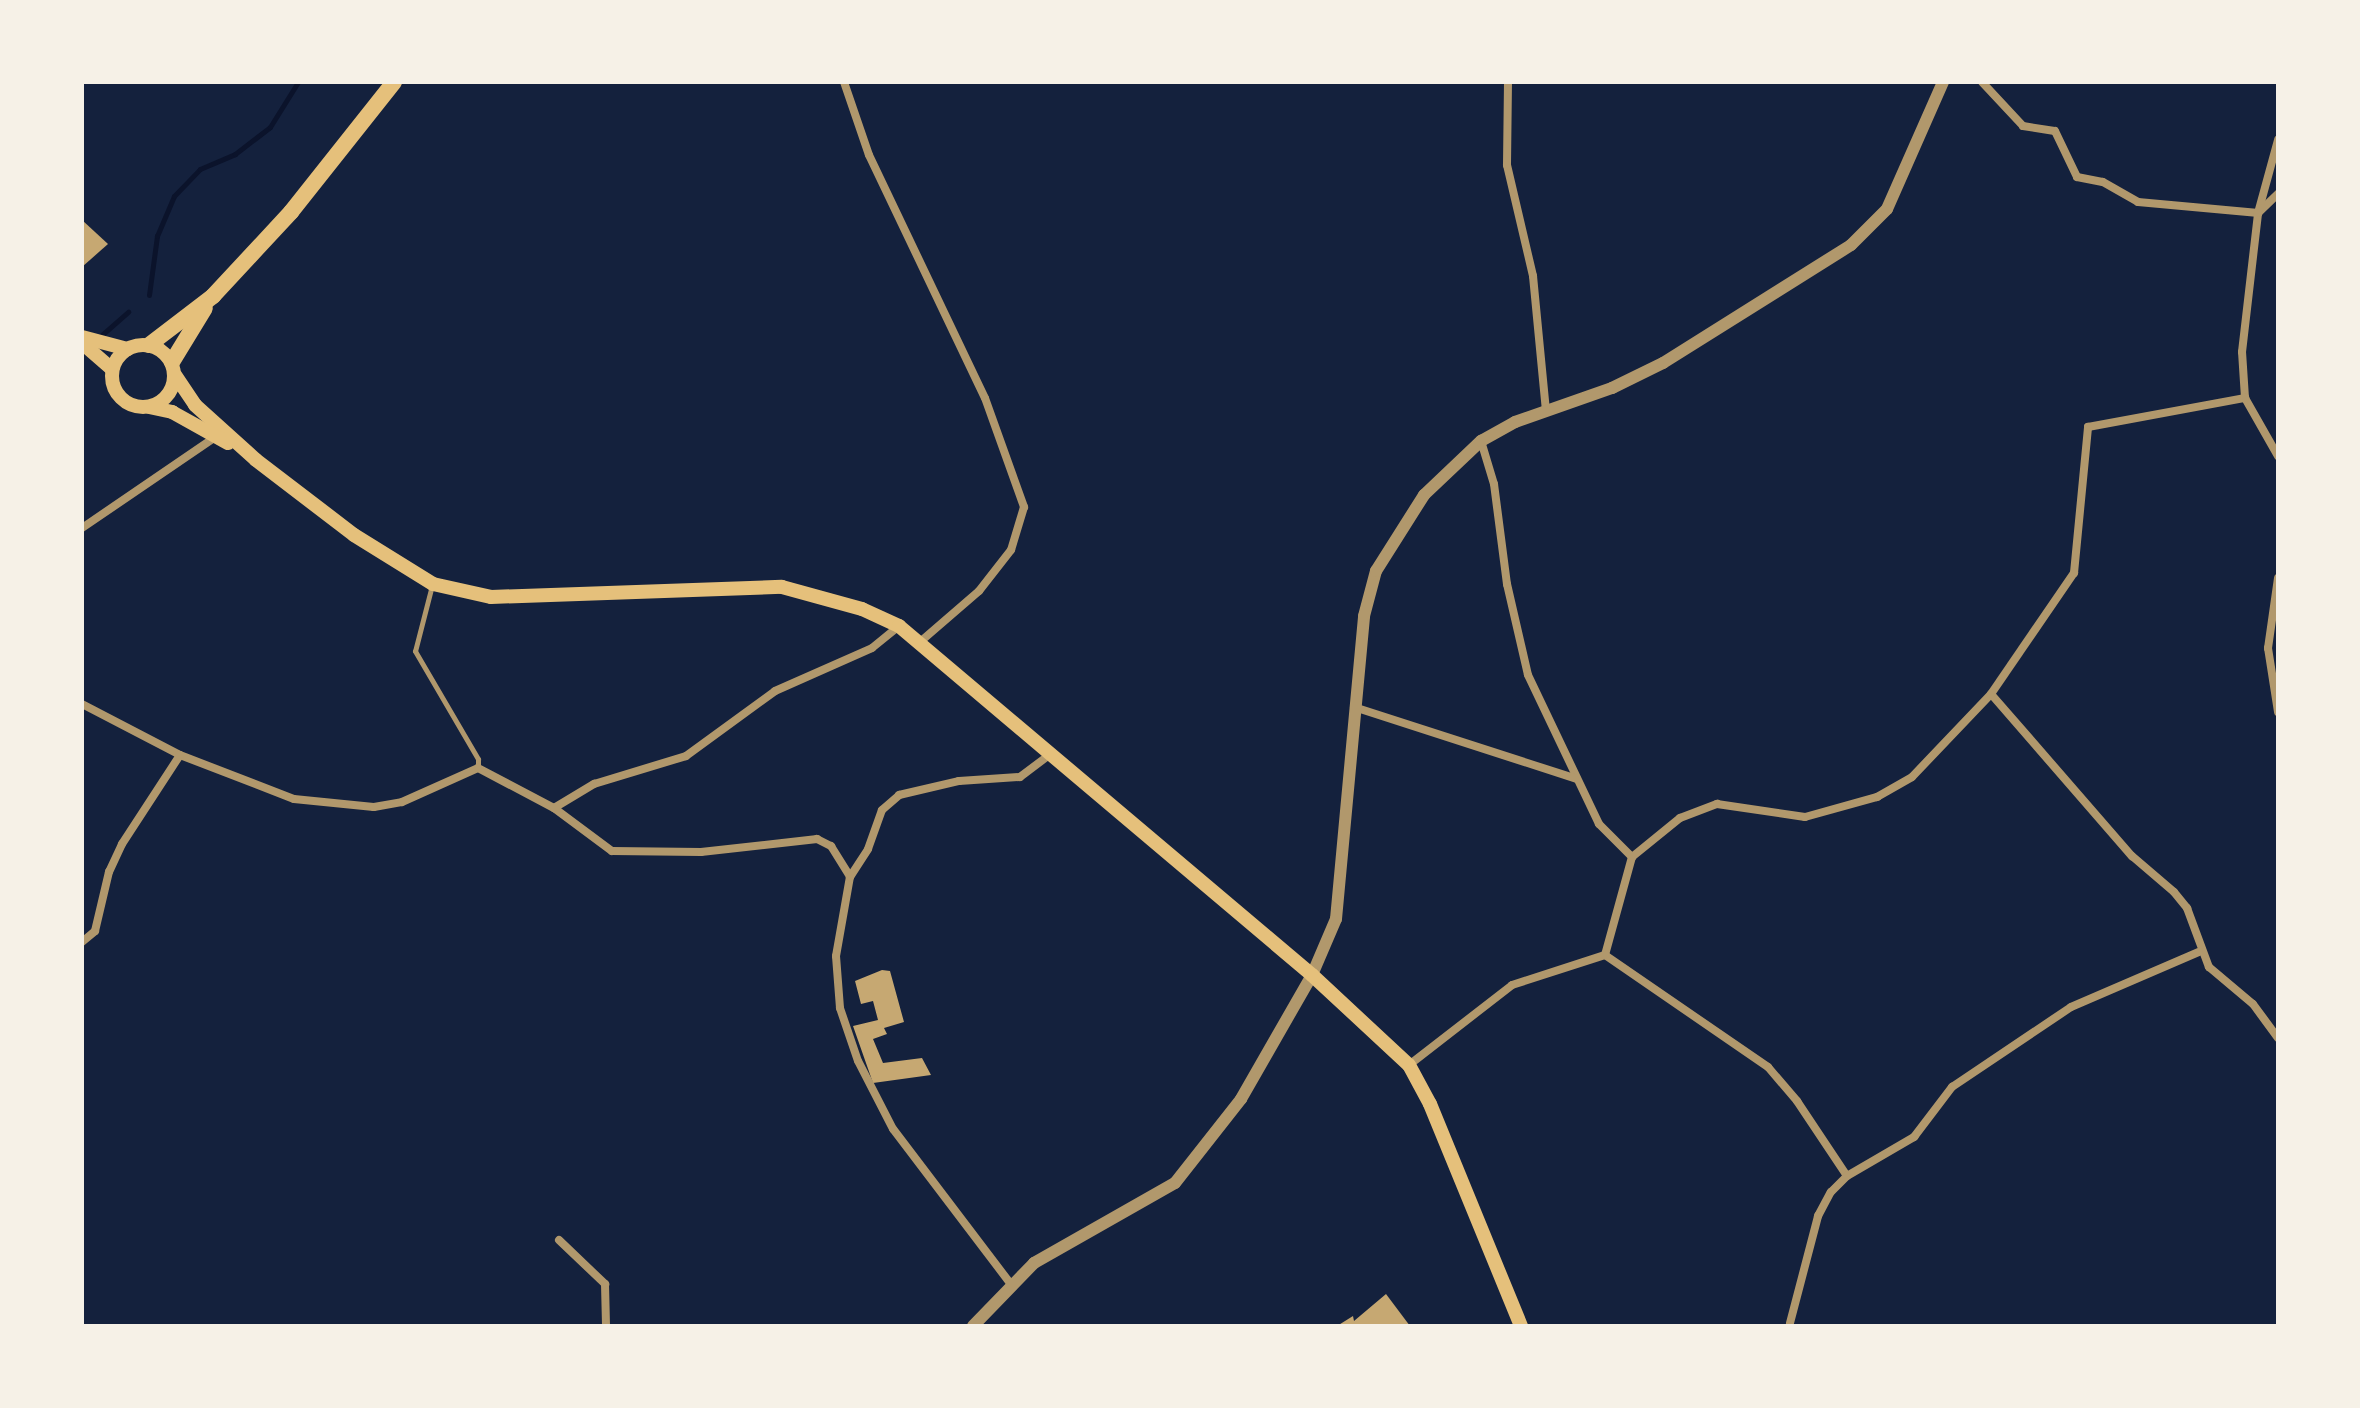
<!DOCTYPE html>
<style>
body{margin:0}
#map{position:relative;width:2360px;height:1408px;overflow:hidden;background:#14213d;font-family:Barlow,sans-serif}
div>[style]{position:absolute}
.stream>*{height:5px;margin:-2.5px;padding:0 2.5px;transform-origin:2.5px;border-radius:2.5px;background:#0b132b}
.building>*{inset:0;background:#c6a872}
.service>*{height:5px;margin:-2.5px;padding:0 2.5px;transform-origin:2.5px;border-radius:2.5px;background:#b1986c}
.minor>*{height:8px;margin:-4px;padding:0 4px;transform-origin:4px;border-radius:4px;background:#b1986c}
.tertiary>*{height:12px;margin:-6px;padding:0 6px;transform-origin:6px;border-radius:6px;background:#b1986c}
.secondary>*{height:14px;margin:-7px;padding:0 7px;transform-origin:7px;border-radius:7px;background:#e5c07b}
.secondary>.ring{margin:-7px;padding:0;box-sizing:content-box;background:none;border:14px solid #e5c07b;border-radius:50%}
.trunk>*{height:16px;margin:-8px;padding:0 8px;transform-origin:8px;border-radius:8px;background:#e5c07b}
span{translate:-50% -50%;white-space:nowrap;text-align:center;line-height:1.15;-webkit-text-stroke:7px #f6f1e7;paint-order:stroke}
.frame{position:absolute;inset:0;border:84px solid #f6f1e7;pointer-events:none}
</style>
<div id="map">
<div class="stream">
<div style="left:149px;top:295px;width:60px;rotate:-82.3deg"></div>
<div style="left:157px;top:236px;width:43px;rotate:-67deg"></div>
<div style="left:174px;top:196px;width:37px;rotate:-46deg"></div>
<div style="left:200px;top:169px;width:38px;rotate:-23deg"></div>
<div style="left:235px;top:154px;width:44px;rotate:-37.6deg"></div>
<div style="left:270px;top:127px;width:53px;rotate:-58.1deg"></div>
<div style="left:96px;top:340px;width:43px;rotate:-41.2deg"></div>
</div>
<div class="building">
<div style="clip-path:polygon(82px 220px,108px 244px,82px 267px)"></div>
<div style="clip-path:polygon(882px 970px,890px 971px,904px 1022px,884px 1028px,887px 1034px,873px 1039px,883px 1063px,922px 1058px,931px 1075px,873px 1083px,853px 1026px,878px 1020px,873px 1001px,861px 1004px,855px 981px)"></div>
<div style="clip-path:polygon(1386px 1294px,1410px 1326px,1337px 1326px,1353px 1316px,1354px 1321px)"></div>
</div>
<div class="service">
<div style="left:432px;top:585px;width:68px;rotate:104.4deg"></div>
<div style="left:415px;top:651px;width:125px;rotate:59.7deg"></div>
<div style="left:478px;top:759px;width:9px;rotate:90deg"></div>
</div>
<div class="minor">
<div style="left:844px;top:82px;width:77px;rotate:71.1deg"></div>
<div style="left:869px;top:155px;width:269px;rotate:64.5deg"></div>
<div style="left:985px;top:398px;width:116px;rotate:70.3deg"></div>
<div style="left:1024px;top:507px;width:45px;rotate:106.8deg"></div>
<div style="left:1011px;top:550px;width:52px;rotate:128deg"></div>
<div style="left:979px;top:591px;width:78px;rotate:139.2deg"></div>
<div style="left:1508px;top:82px;width:83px;rotate:90.7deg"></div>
<div style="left:1507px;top:165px;width:114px;rotate:76.8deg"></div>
<div style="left:1533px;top:276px;width:137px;rotate:84.5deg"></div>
<div style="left:1982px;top:82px;width:60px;rotate:47deg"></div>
<div style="left:2023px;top:126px;width:32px;rotate:9deg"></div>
<div style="left:2055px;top:131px;width:51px;rotate:64.4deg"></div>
<div style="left:2077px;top:177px;width:26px;rotate:11deg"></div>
<div style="left:2103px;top:182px;width:40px;rotate:29.7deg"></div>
<div style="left:2138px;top:202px;width:121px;rotate:5.2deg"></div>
<div style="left:2258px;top:213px;width:28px;rotate:-44deg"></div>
<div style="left:2245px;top:398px;width:46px;rotate:-93.7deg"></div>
<div style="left:2242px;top:352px;width:140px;rotate:-83.4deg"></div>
<div style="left:2258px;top:213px;width:76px;rotate:-74.7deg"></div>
<div style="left:2245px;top:398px;width:67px;rotate:60.4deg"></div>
<div style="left:1481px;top:441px;width:45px;rotate:73.2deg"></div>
<div style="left:1494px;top:484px;width:101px;rotate:82.6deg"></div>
<div style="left:1507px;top:584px;width:93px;rotate:77deg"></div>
<div style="left:1528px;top:675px;width:165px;rotate:64.5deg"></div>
<div style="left:1599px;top:824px;width:47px;rotate:45deg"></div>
<div style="left:82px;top:528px;width:163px;rotate:-34.3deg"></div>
<div style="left:2278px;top:578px;width:71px;rotate:98.1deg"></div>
<div style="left:2268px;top:648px;width:65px;rotate:81.1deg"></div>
<div style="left:1991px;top:694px;width:215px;rotate:49deg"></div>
<div style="left:2132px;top:856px;width:55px;rotate:40.6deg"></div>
<div style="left:2174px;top:892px;width:21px;rotate:51deg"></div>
<div style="left:2187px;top:908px;width:63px;rotate:69.6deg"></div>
<div style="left:2209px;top:967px;width:57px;rotate:40.1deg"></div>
<div style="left:2253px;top:1004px;width:42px;rotate:53.7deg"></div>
<div style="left:82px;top:704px;width:110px;rotate:27.5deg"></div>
<div style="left:180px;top:755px;width:122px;rotate:21.1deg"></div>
<div style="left:294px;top:799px;width:80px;rotate:5.7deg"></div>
<div style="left:374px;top:807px;width:28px;rotate:-10deg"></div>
<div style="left:402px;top:802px;width:83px;rotate:-24.1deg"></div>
<div style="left:478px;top:768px;width:86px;rotate:27.8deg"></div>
<div style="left:554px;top:808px;width:72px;rotate:36.6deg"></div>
<div style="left:612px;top:851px;width:89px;rotate:0.6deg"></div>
<div style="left:701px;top:852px;width:117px;rotate:-6.4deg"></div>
<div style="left:817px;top:839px;width:16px;rotate:27deg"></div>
<div style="left:831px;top:846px;width:36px;rotate:58deg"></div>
<div style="left:1354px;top:707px;width:234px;rotate:17.9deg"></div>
<div style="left:554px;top:808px;width:47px;rotate:-31deg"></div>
<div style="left:594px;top:784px;width:96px;rotate:-16.9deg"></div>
<div style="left:686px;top:756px;width:110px;rotate:-36.1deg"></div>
<div style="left:775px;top:691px;width:106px;rotate:-23.9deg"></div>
<div style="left:872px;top:648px;width:35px;rotate:-39deg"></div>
<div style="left:82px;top:942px;width:17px;rotate:-40deg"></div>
<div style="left:95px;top:931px;width:61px;rotate:-76.7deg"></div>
<div style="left:109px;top:872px;width:31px;rotate:-65deg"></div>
<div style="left:122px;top:844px;width:106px;rotate:-56.9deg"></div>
<div style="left:1605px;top:955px;width:198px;rotate:34.5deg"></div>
<div style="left:1768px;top:1067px;width:45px;rotate:49.5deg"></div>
<div style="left:1797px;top:1101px;width:90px;rotate:56.3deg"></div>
<div style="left:1409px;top:1065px;width:130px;rotate:-37.8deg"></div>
<div style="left:1512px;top:985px;width:98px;rotate:-17.9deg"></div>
<div style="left:1605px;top:955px;width:102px;rotate:-74.6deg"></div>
<div style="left:1632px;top:857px;width:62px;rotate:-39.1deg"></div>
<div style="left:1680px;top:818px;width:40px;rotate:-21deg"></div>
<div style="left:1717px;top:804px;width:89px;rotate:8.4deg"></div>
<div style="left:1805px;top:817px;width:75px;rotate:-15.5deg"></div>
<div style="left:1877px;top:797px;width:40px;rotate:-29.7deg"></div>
<div style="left:1912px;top:777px;width:115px;rotate:-46.4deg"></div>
<div style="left:1991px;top:694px;width:147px;rotate:-55.6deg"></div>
<div style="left:2074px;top:573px;width:147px;rotate:-84.5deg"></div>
<div style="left:2088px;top:427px;width:160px;rotate:-10.5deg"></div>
<div style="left:559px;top:1240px;width:64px;rotate:43.7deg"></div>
<div style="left:605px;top:1284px;width:42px;rotate:88.6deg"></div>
<div style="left:1010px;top:1283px;width:193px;rotate:-127.2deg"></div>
<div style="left:893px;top:1129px;width:76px;rotate:-117.2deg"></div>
<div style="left:858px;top:1061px;width:56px;rotate:-108.8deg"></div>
<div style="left:840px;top:1008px;width:52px;rotate:-94.4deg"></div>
<div style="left:836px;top:956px;width:80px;rotate:-80deg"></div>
<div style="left:850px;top:877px;width:33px;rotate:-57deg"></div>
<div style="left:868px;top:849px;width:41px;rotate:-70.3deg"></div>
<div style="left:882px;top:810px;width:23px;rotate:-41deg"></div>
<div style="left:899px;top:795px;width:62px;rotate:-13.1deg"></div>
<div style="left:959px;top:781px;width:61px;rotate:-3.8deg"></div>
<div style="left:1020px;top:777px;width:38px;rotate:-37deg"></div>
<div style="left:1790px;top:1323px;width:111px;rotate:-75.3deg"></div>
<div style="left:1818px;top:1216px;width:27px;rotate:-62deg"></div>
<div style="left:1831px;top:1192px;width:23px;rotate:-45deg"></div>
<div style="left:1847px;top:1176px;width:78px;rotate:-30.2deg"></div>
<div style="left:1914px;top:1137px;width:63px;rotate:-52.8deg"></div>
<div style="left:1952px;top:1087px;width:143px;rotate:-33.9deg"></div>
<div style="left:2071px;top:1007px;width:139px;rotate:-23.3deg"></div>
</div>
<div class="tertiary">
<div style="left:973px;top:1326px;width:88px;rotate:-45.9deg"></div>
<div style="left:1034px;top:1263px;width:162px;rotate:-29.6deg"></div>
<div style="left:1175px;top:1183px;width:107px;rotate:-51.8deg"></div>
<div style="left:1241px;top:1099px;width:143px;rotate:-60.2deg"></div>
<div style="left:1312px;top:975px;width:61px;rotate:-66.8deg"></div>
<div style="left:1336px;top:919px;width:304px;rotate:-84.7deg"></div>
<div style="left:1364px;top:616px;width:47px;rotate:-75.1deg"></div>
<div style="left:1376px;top:571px;width:90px;rotate:-57.7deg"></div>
<div style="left:1424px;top:495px;width:79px;rotate:-43.5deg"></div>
<div style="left:1481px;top:441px;width:39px;rotate:-29deg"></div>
<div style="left:1515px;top:422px;width:103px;rotate:-19.3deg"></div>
<div style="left:1612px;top:388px;width:57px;rotate:-26.1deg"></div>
<div style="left:1663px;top:363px;width:222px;rotate:-32.1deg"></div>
<div style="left:1851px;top:245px;width:51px;rotate:-45deg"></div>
<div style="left:1887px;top:209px;width:139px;rotate:-66.2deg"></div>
</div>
<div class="secondary">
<div style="left:82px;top:337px;width:47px;rotate:14.9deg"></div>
<div style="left:82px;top:343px;width:40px;rotate:41deg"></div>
<div class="ring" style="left:112px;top:345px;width:48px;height:48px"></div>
<div style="left:175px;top:375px;width:36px;rotate:56deg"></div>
<div style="left:195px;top:405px;width:82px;rotate:42deg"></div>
<div style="left:256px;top:460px;width:123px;rotate:37.4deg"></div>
<div style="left:354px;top:535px;width:93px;rotate:31.8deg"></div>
<div style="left:433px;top:584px;width:59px;rotate:12.6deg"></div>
<div style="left:491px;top:597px;width:291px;rotate:-2deg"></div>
<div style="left:782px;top:587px;width:83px;rotate:15.4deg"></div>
<div style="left:862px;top:609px;width:41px;rotate:24.7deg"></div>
<div style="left:899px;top:626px;width:541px;rotate:40.2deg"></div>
<div style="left:1312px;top:975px;width:132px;rotate:42.9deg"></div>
<div style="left:1409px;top:1065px;width:44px;rotate:61.7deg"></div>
<div style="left:1430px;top:1104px;width:240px;rotate:67.7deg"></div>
<div style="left:149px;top:407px;width:24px;rotate:12deg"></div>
<div style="left:172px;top:412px;width:64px;rotate:29deg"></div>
</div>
<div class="trunk">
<div style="left:149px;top:345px;width:81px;rotate:-37.4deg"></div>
<div style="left:213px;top:296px;width:115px;rotate:-47.1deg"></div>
<div style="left:291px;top:212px;width:166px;rotate:-51.6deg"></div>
<div style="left:172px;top:362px;width:63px;rotate:-58.6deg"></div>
</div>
<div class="frame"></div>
</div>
